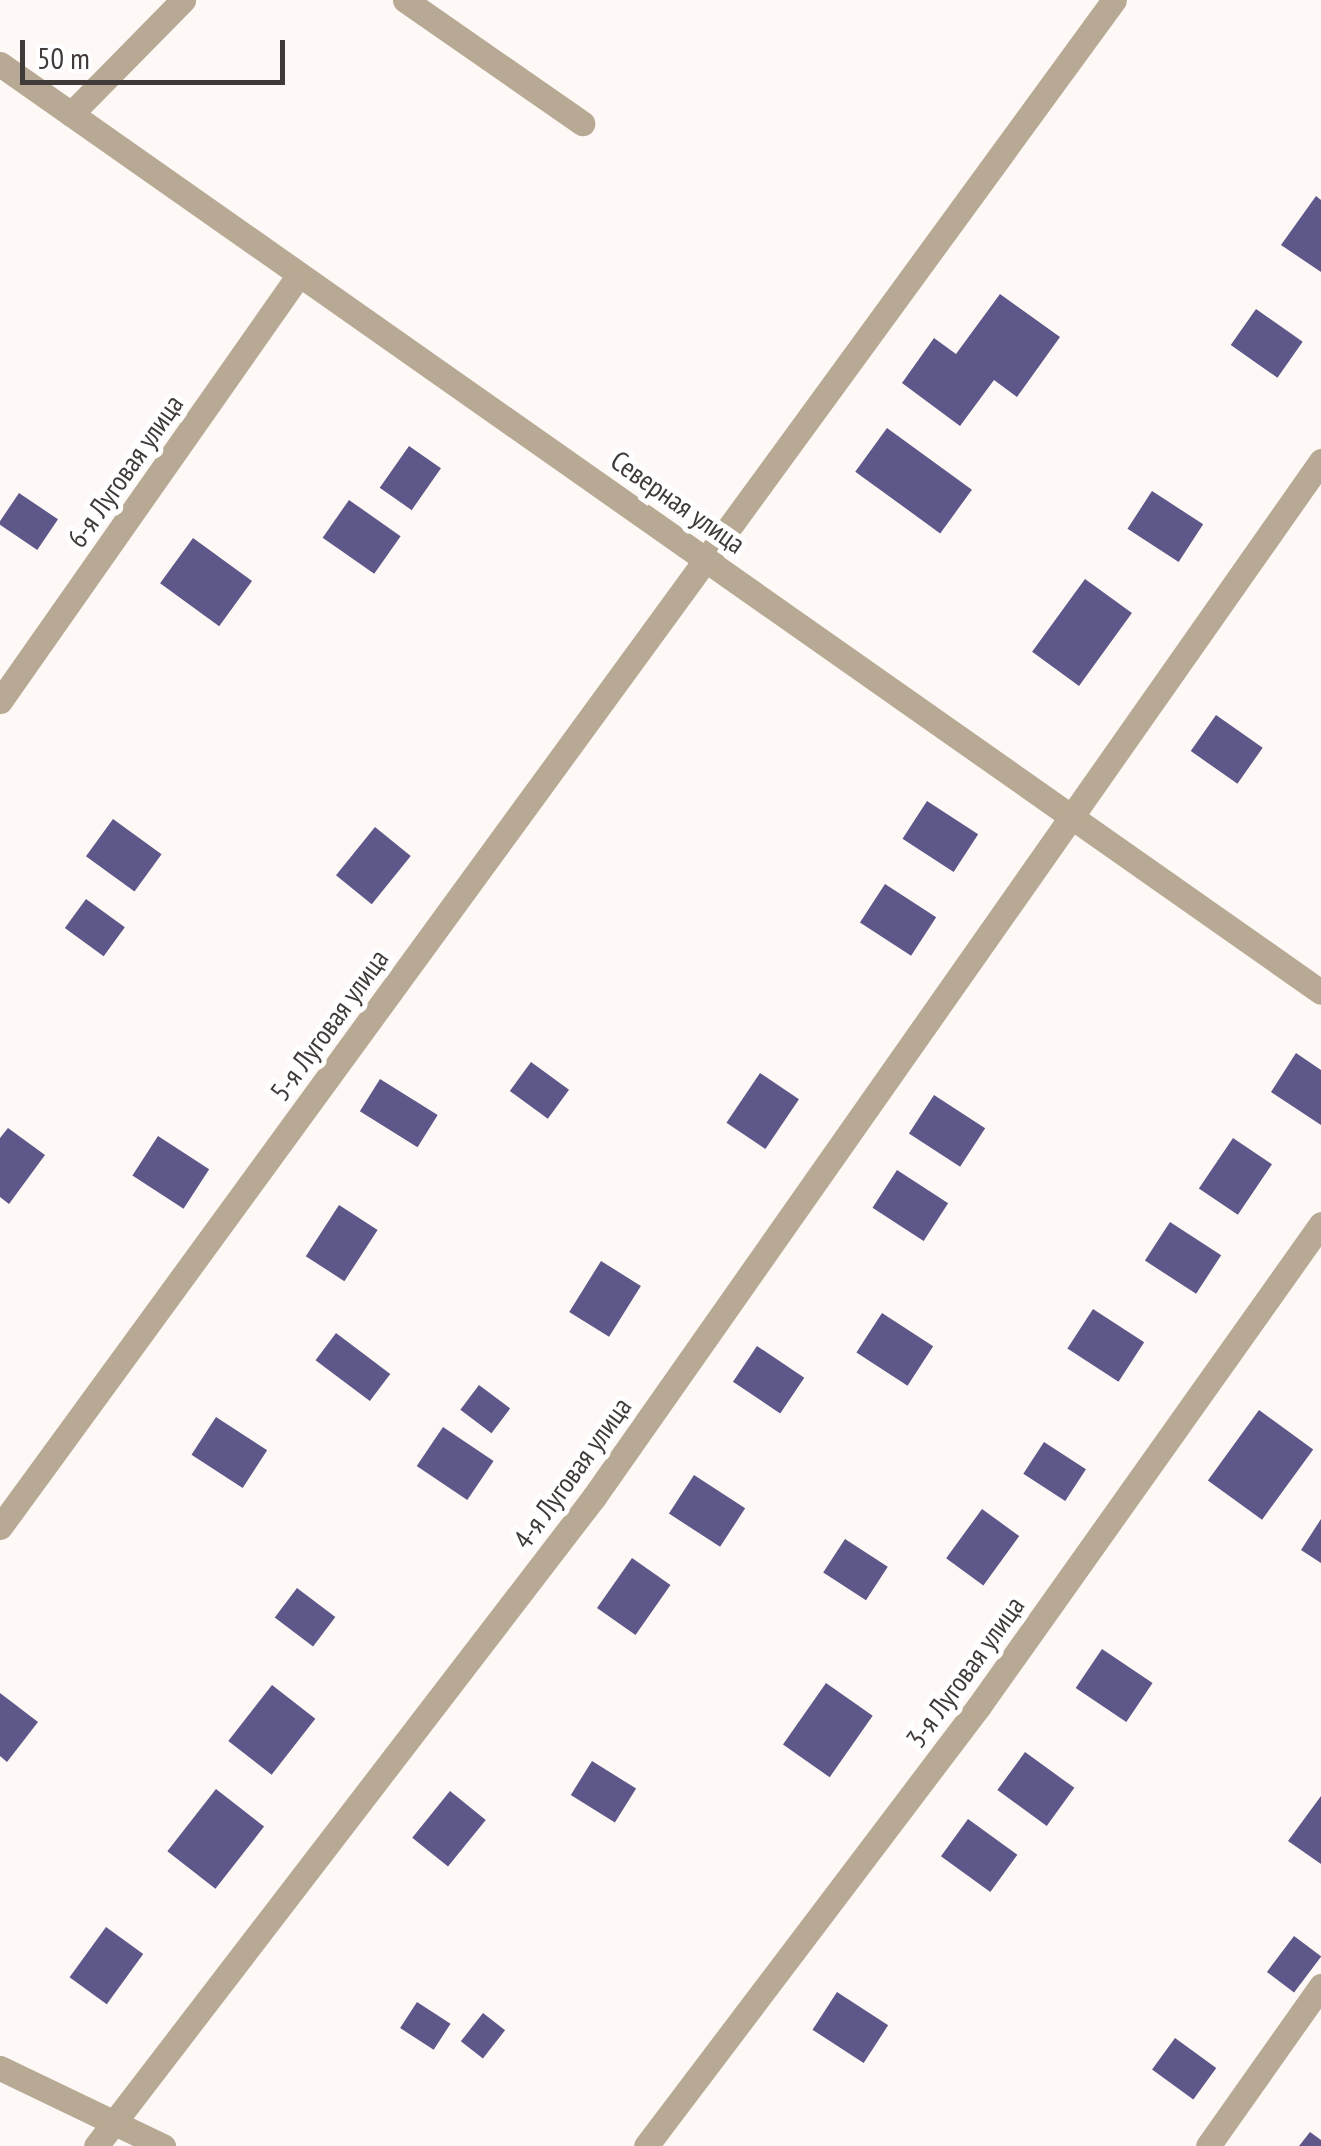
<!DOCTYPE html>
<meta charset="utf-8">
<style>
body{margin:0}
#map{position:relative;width:1321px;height:2146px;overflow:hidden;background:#fef9f6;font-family:"PT Sans Narrow",sans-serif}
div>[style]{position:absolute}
.building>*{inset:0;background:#5e5789;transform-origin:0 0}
.minor>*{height:25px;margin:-12.5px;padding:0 12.5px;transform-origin:12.5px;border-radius:12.5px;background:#b7a993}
span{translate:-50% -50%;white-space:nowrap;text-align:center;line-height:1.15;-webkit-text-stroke:10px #fff;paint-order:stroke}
.street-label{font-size:28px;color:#403a38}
.scale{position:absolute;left:20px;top:40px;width:265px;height:45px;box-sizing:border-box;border:5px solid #403a38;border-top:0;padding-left:12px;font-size:30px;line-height:35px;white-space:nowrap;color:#403a38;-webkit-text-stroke:8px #fff;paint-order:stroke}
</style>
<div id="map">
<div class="building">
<div style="clip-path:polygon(1316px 196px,1321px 200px,1321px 272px,1281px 245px)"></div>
<div style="clip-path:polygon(1000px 294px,1060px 337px,1017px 397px,994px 380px,960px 426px,902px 383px,934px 338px,956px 354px)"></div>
<div style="left:1256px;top:309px;width:57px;height:44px;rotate:35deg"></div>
<div style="left:887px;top:428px;width:105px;height:54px;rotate:36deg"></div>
<div style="left:409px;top:446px;width:39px;height:51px;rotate:35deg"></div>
<div style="left:1152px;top:491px;width:61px;height:45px;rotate:33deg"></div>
<div style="left:19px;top:493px;width:47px;height:37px;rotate:34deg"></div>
<div style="left:349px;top:500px;width:63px;height:46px;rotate:35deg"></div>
<div style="left:193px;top:538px;width:73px;height:56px;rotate:36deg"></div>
<div style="left:1085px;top:579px;width:58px;height:90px;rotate:36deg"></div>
<div style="left:1216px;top:715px;width:57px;height:44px;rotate:35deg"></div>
<div style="left:927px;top:801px;width:61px;height:45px;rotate:33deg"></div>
<div style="left:113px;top:819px;width:60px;height:46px;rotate:36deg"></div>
<div style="left:375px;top:827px;width:46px;height:62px;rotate:39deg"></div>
<div style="left:885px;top:884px;width:61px;height:46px;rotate:33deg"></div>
<div style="left:86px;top:899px;width:48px;height:36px;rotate:36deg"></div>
<div style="clip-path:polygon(1296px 1053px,1321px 1070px,1321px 1125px,1271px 1092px)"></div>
<div style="left:531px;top:1062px;width:47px;height:36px;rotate:36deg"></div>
<div style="left:760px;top:1073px;width:47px;height:60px;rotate:34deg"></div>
<div style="left:380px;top:1079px;width:68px;height:38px;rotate:32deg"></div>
<div style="left:934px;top:1095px;width:61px;height:46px;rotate:33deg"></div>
<div style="clip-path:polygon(8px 1128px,45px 1155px,9px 1204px,0 1197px,0 1138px)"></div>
<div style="left:158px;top:1136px;width:61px;height:47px;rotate:33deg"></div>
<div style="left:1233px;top:1138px;width:47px;height:61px;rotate:34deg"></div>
<div style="left:897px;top:1170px;width:61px;height:45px;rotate:33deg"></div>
<div style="left:339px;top:1205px;width:46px;height:61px;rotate:33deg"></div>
<div style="left:1170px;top:1222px;width:61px;height:46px;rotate:33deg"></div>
<div style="left:601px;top:1261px;width:47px;height:60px;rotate:32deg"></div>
<div style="left:1093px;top:1309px;width:61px;height:47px;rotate:33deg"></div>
<div style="left:882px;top:1313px;width:61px;height:47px;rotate:33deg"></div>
<div style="left:336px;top:1333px;width:68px;height:34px;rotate:37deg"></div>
<div style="left:757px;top:1346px;width:57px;height:43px;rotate:34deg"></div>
<div style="left:479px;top:1385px;width:39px;height:31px;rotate:37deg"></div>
<div style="left:1259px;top:1410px;width:67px;height:87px;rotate:36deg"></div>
<div style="left:216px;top:1417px;width:61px;height:45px;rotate:33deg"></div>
<div style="left:443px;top:1427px;width:61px;height:47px;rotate:34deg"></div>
<div style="left:1044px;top:1442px;width:50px;height:38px;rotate:33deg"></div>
<div style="left:694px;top:1475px;width:61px;height:46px;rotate:33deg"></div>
<div style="left:982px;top:1509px;width:46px;height:61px;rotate:36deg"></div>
<div style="clip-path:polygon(1321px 1519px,1321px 1563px,1301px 1550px)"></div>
<div style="left:845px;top:1539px;width:51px;height:40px;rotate:33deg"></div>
<div style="left:632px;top:1558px;width:47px;height:61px;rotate:35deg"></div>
<div style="left:297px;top:1588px;width:48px;height:37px;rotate:37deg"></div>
<div style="left:1102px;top:1649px;width:61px;height:47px;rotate:34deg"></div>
<div style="left:826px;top:1683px;width:57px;height:75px;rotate:35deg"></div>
<div style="left:272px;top:1685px;width:55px;height:71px;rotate:38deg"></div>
<div style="clip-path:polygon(0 1693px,38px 1722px,7px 1762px,0 1756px)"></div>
<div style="left:1025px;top:1752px;width:61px;height:47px;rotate:36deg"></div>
<div style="left:592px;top:1761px;width:52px;height:40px;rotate:32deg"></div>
<div style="left:216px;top:1789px;width:61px;height:79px;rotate:38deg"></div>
<div style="left:450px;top:1791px;width:46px;height:60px;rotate:39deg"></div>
<div style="clip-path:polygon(1321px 1796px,1321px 1864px,1288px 1841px)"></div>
<div style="left:968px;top:1819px;width:61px;height:46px;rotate:36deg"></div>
<div style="left:106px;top:1927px;width:46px;height:62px;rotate:36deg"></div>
<div style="left:1294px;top:1936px;width:34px;height:45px;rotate:37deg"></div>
<div style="left:837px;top:1992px;width:61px;height:45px;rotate:33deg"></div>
<div style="left:417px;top:2002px;width:40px;height:31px;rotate:33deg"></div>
<div style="left:483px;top:2013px;width:28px;height:36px;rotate:38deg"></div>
<div style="left:1175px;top:2038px;width:51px;height:39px;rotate:36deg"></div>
<div style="clip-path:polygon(1310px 2132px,1321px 2140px,1321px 2146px,1299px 2146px)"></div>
</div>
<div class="minor">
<div style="left:405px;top:0;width:216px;rotate:34.8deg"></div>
<div style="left:0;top:64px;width:1614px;rotate:35.09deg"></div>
<div style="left:71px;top:114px;width:160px;rotate:-45.5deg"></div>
<div style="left:0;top:701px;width:519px;rotate:-54.96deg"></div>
<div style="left:0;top:1527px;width:1890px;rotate:-53.89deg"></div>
<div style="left:0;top:2068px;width:181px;rotate:25.6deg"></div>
<div style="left:96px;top:2146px;width:818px;rotate:-52.5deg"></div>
<div style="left:594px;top:1497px;width:1266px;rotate:-54.94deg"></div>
<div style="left:646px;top:2146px;width:552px;rotate:-52.88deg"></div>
<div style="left:979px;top:1706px;width:591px;rotate:-54.64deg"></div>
<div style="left:1208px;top:2146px;width:196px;rotate:-54.8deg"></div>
</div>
<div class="street-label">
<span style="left:125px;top:471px;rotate:-55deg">6-я Луговая улица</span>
<span style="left:678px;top:502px;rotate:35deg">Северная улица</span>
<span style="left:329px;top:1025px;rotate:-54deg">5-я Луговая улица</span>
<span style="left:572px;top:1473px;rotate:-54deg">4-я Луговая улица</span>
<span style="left:965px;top:1672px;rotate:-54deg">3-я Луговая улица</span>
</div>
<div class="scale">50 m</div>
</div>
